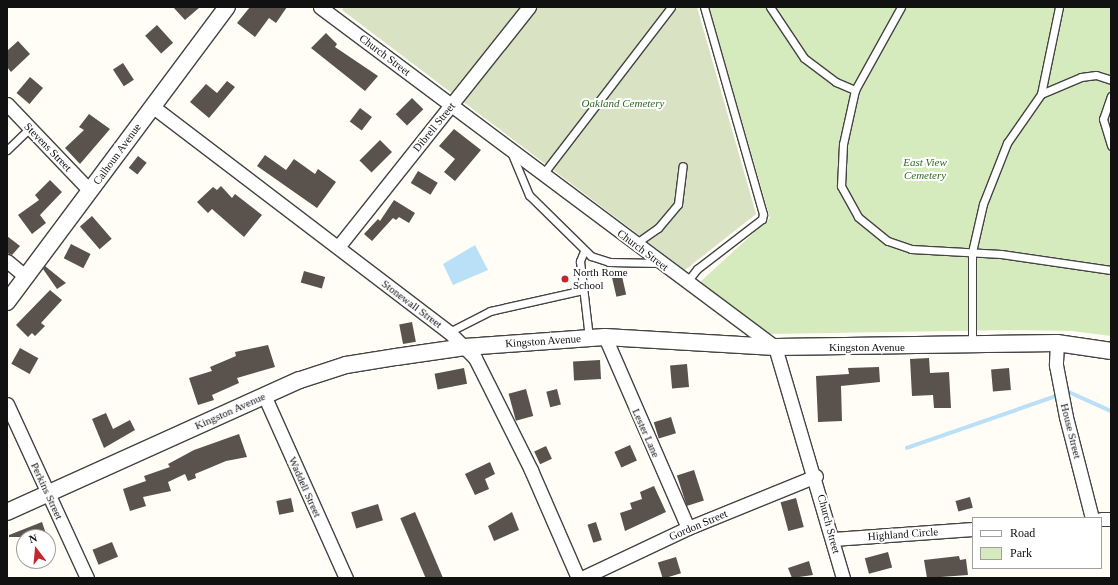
<!DOCTYPE html>
<style>
body{margin:0}
#map{position:relative;width:1118px;height:585px;overflow:hidden;background:#fffdf5;font-family:Georgia,serif}
div>[style]{position:absolute}
.green>*{inset:0;background:#d5ebbd}
.cemetery>*{inset:0;background:#d9e3c4}
.water>*{inset:0;background:#b9e0f7}
.stream>*{height:3.5px;margin:-1.75px;padding:0 1.75px;transform-origin:1.75px;border-radius:1.75px;background:#b9e0f7}
.building>*{inset:0;background:#5a524d;transform-origin:0 0}
.roads{filter:drop-shadow(1px 0 #444) drop-shadow(-1px 0 #444) drop-shadow(0 1px #444) drop-shadow(0 -1px #444)}
.service>*{height:7px;margin:-3.5px;padding:0 3.5px;transform-origin:3.5px;border-radius:3.5px;background:#fff}
.minor>*{height:13px;margin:-6.5px;padding:0 6.5px;transform-origin:6.5px;border-radius:6.5px;background:#fff}
.tertiary>*{height:16px;margin:-8px;padding:0 8px;transform-origin:8px;border-radius:8px;background:#fff}
.dots>*{width:11px;height:11px;translate:-50% -50%;box-sizing:border-box;border:2px solid #fff;border-radius:50%}
span{translate:-50% -50%;white-space:nowrap;text-align:center;line-height:1.15;-webkit-text-stroke:4px #fff;paint-order:stroke}
.street-label{font-size:11px;color:#111}
.park-label{font-size:11px;color:#2f6b1f;font-style:italic}
.poi-label{font-size:11px;color:#111}
.left{translate:0 -50%;text-align:left}
.frame{position:absolute;inset:0;border:8px solid #111;pointer-events:none}
.legend{position:absolute;left:972px;top:517px;width:130px;height:52px;box-sizing:border-box;background:#fff;border:1px solid #a0a0a0;margin:0;padding:5px 7px;list-style:none;font-size:12px;color:#111}
.legend li{display:flex;align-items:center;gap:8px;height:20px}
.legend b{width:20px;border:1px solid #a0a0a0}
.north{position:absolute;left:16px;top:529px;width:40px;height:40px;box-sizing:border-box;background:#fff;border:1px solid #a0a0a0;border-radius:50%;rotate:344deg;font-size:11px;font-weight:700;line-height:16px;text-align:center;color:#111}
.north::after{content:'';display:block;margin:auto;width:14px;height:18px;background:#c4262e;clip-path:polygon(50% 0,100% 100%,50% 72%,0 100%)}
</style>
<div id="map">
<div class="green">
<div style="clip-path:polygon(709px 7px,1111px 7px,1111px 336px,1072px 331px,1010px 330px,770px 334px,700px 282px,770px 218px)"></div>
</div>
<div class="cemetery">
<div style="clip-path:polygon(344px 7px,697px 7px,756px 214px,685px 270px,342px 10px)"></div>
</div>
<div class="water">
<div style="clip-path:polygon(475px 245px,488px 270px,453px 285px,443px 264px)"></div>
</div>
<div class="stream">
<div style="left:1065px;top:393px;width:4px;rotate:-14deg"></div>
<div style="left:1069px;top:392px;width:46px;rotate:24.3deg"></div>
<div style="left:907px;top:448px;width:161px;rotate:-19.2deg"></div>
</div>
<div class="building">
<div style="clip-path:polygon(173px 7px,200px 7px,185px 20px)"></div>
<div style="clip-path:polygon(250px 7px,287px 7px,276px 23px,269px 18px,255px 37px,237px 23px)"></div>
<div style="left:157px;top:25px;width:24px;height:16px;rotate:48deg"></div>
<div style="clip-path:polygon(326px 33px,337px 44px,335px 47px,378px 76px,365px 91px,311px 48px)"></div>
<div style="clip-path:polygon(18px 41px,30px 54px,11px 72px,7px 67px,7px 51px)"></div>
<div style="left:123px;top:63px;width:20px;height:12px;rotate:57deg"></div>
<div style="left:30px;top:77px;width:17px;height:21px;rotate:40deg"></div>
<div style="clip-path:polygon(227px 81px,235px 87px,209px 118px,190px 102px,206px 84px,217px 93px)"></div>
<div style="left:412px;top:98px;width:16px;height:23px;rotate:45deg"></div>
<div style="left:360px;top:108px;width:15px;height:17px;rotate:37deg"></div>
<div style="clip-path:polygon(89px 114px,110px 129px,80px 164px,65px 148px,84px 130px,79px 127px)"></div>
<div style="clip-path:polygon(454px 129px,481px 150px,455px 181px,444px 172px,455px 159px,439px 146px)"></div>
<div style="left:380px;top:140px;width:17px;height:29px;rotate:45deg"></div>
<div style="clip-path:polygon(265px 155px,286px 170px,294px 159px,315px 174px,318px 169px,336px 182px,317px 208px,257px 166px)"></div>
<div style="left:138px;top:156px;width:11px;height:15px;rotate:38deg"></div>
<div style="left:418px;top:171px;width:23px;height:14px;rotate:31deg"></div>
<div style="clip-path:polygon(50px 180px,62px 192px,40px 215px,46px 223px,32px 234px,18px 215px,39px 200px,35px 195px)"></div>
<div style="clip-path:polygon(221px 186px,232px 198px,235px 194px,262px 215px,244px 237px,212px 209px,208px 213px,197px 202px,213px 187px,217px 190px)"></div>
<div style="clip-path:polygon(394px 200px,415px 213px,409px 223px,399px 217px,396px 220px,393px 218px,372px 241px,364px 234px,378px 219px,380px 221px)"></div>
<div style="left:92px;top:216px;width:30px;height:16px;rotate:49deg"></div>
<div style="clip-path:polygon(7px 236px,20px 246px,12px 255px,7px 253px)"></div>
<div style="left:71px;top:244px;width:22px;height:16px;rotate:27deg"></div>
<div style="clip-path:polygon(45px 266px,66px 283px,57px 289px,43px 269px)"></div>
<div style="left:304px;top:271px;width:22px;height:12px;rotate:16deg"></div>
<div style="left:621px;top:272px;width:23px;height:10px;rotate:77deg"></div>
<div style="clip-path:polygon(50px 290px,62px 300px,41px 323px,45px 326px,35px 336px,32px 333px,28px 337px,16px 325px)"></div>
<div style="left:412px;top:322px;width:20px;height:13px;rotate:79deg"></div>
<div style="clip-path:polygon(268px 345px,275px 367px,237px 378px,239px 383px,212px 395px,214px 400px,198px 405px,189px 378px,212px 371px,210px 367px,236px 356px,235px 352px)"></div>
<div style="left:20px;top:348px;width:21px;height:18px;rotate:29deg"></div>
<div style="clip-path:polygon(929px 358px,930px 373px,949px 372px,951px 408px,934px 408px,933px 395px,912px 396px,910px 359px)"></div>
<div style="left:600px;top:360px;width:19px;height:27px;rotate:87deg"></div>
<div style="left:687px;top:364px;width:23px;height:17px;rotate:85deg"></div>
<div style="clip-path:polygon(879px 367px,880px 382px,841px 386px,842px 421px,818px 422px,816px 376px,849px 374px,848px 368px)"></div>
<div style="left:464px;top:368px;width:16px;height:30px;rotate:79deg"></div>
<div style="left:1009px;top:368px;width:22px;height:18px;rotate:85deg"></div>
<div style="left:526px;top:389px;width:28px;height:18px;rotate:75deg"></div>
<div style="left:557px;top:389px;width:16px;height:11px;rotate:76deg"></div>
<div style="clip-path:polygon(106px 413px,113px 429px,130px 420px,135px 430px,104px 448px,92px 419px)"></div>
<div style="left:671px;top:417px;width:17px;height:18px;rotate:73deg"></div>
<div style="clip-path:polygon(239px 434px,247px 457px,226px 461px,195px 474px,196px 478px,188px 481px,185px 474px,168px 482px,171px 491px,143px 497px,146px 506px,130px 511px,123px 489px,146px 481px,144px 476px,170px 467px,168px 464px,194px 450px)"></div>
<div style="left:630px;top:445px;width:17px;height:17px;rotate:66deg"></div>
<div style="left:546px;top:446px;width:14px;height:13px;rotate:65deg"></div>
<div style="clip-path:polygon(490px 462px,495px 474px,485px 479px,489px 489px,475px 495px,465px 474px)"></div>
<div style="left:694px;top:470px;width:32px;height:18px;rotate:72deg"></div>
<div style="clip-path:polygon(654px 486px,666px 512px,625px 531px,620px 513px,632px 509px,630px 503px,642px 499px,640px 492px)"></div>
<div style="left:970px;top:497px;width:11px;height:15px;rotate:75deg"></div>
<div style="left:291px;top:498px;width:14px;height:15px;rotate:78deg"></div>
<div style="left:796px;top:498px;width:30px;height:16px;rotate:75deg"></div>
<div style="left:378px;top:504px;width:17px;height:28px;rotate:73deg"></div>
<div style="left:415px;top:512px;width:72px;height:16px;rotate:67deg"></div>
<div style="clip-path:polygon(512px 512px,519px 530px,494px 541px,488px 526px)"></div>
<div style="clip-path:polygon(42px 522px,47px 537px,9px 537px,9px 535px)"></div>
<div style="left:596px;top:522px;width:19px;height:9px;rotate:72deg"></div>
<div style="left:112px;top:542px;width:16px;height:21px;rotate:68deg"></div>
<div style="left:888px;top:552px;width:16px;height:24px;rotate:75deg"></div>
<div style="clip-path:polygon(959px 556px,960px 560px,966px 559px,968px 575px,927px 578px,924px 560px)"></div>
<div style="left:676px;top:557px;width:17px;height:19px;rotate:73deg"></div>
<div style="clip-path:polygon(809px 561px,813px 575px,792px 578px,788px 568px)"></div>
</div>
<div class="roads">
<div class="service">
<div style="left:770px;top:7px;width:61px;rotate:56.3deg"></div>
<div style="left:804px;top:58px;width:40px;rotate:37deg"></div>
<div style="left:836px;top:82px;width:21px;rotate:23deg"></div>
<div style="left:901px;top:7px;width:95px;rotate:119deg"></div>
<div style="left:855px;top:90px;width:55px;rotate:102.5deg"></div>
<div style="left:843px;top:144px;width:42px;rotate:92.7deg"></div>
<div style="left:841px;top:186px;width:35px;rotate:61deg"></div>
<div style="left:858px;top:217px;width:38px;rotate:39deg"></div>
<div style="left:888px;top:241px;width:24px;rotate:19deg"></div>
<div style="left:911px;top:249px;width:90px;rotate:3.2deg"></div>
<div style="left:1001px;top:254px;width:111px;rotate:8.3deg"></div>
<div style="left:1041px;top:94px;width:89px;rotate:-78.3deg"></div>
<div style="left:1111px;top:96px;width:24px;rotate:109deg"></div>
<div style="left:1103px;top:119px;width:28px;rotate:73deg"></div>
<div style="left:7px;top:150px;width:32px;rotate:-44deg"></div>
<div style="left:511px;top:152px;width:47px;rotate:67.3deg"></div>
<div style="left:529px;top:195px;width:87px;rotate:44.5deg"></div>
<div style="left:591px;top:256px;width:19px;rotate:18deg"></div>
<div style="left:609px;top:262px;width:50px;rotate:1.1deg"></div>
<div style="left:543px;top:174px;width:210px;rotate:-52.5deg"></div>
<div style="left:635px;top:244px;width:28px;rotate:-35deg"></div>
<div style="left:658px;top:228px;width:31px;rotate:-50deg"></div>
<div style="left:678px;top:204px;width:38px;rotate:-83deg"></div>
<div style="left:584px;top:251px;width:11px;rotate:112deg"></div>
<div style="left:580px;top:261px;width:78px;rotate:83.3deg"></div>
<div style="left:686px;top:283px;width:18px;rotate:-52deg"></div>
<div style="left:697px;top:269px;width:82px;rotate:-37.6deg"></div>
<div style="left:762px;top:219px;width:5px;rotate:-79deg"></div>
<div style="left:763px;top:214px;width:215px;rotate:-105.9deg"></div>
<div style="left:449px;top:332px;width:46px;rotate:-27.1deg"></div>
<div style="left:490px;top:311px;width:95px;rotate:-12.7deg"></div>
<div style="left:972px;top:345px;width:93px;rotate:-90deg"></div>
<div style="left:972px;top:252px;width:49px;rotate:-77.1deg"></div>
<div style="left:983px;top:204px;width:66px;rotate:-68.5deg"></div>
<div style="left:1007px;top:143px;width:60px;rotate:-55.2deg"></div>
<div style="left:1041px;top:94px;width:43px;rotate:-23deg"></div>
<div style="left:1081px;top:77px;width:15px;rotate:-8deg"></div>
<div style="left:1096px;top:75px;width:16px;rotate:18deg"></div>
</div>
<div class="minor">
<div style="left:320px;top:7px;width:568px;rotate:36.77deg"></div>
<div style="left:775px;top:347px;width:241px;rotate:73.6deg"></div>
<div style="left:7px;top:104px;width:120px;rotate:46.3deg"></div>
<div style="left:152px;top:106px;width:373px;rotate:37.3deg"></div>
<div style="left:449px;top:332px;width:37px;rotate:45deg"></div>
<div style="left:475px;top:358px;width:125px;rotate:63.4deg"></div>
<div style="left:531px;top:470px;width:118px;rotate:66.5deg"></div>
<div style="left:338px;top:247px;width:307px;rotate:-51.5deg"></div>
<div style="left:7px;top:261px;width:25px;rotate:40deg"></div>
<div style="left:605px;top:337px;width:208px;rotate:66.5deg"></div>
<div style="left:1057px;top:343px;width:22px;rotate:93deg"></div>
<div style="left:1056px;top:365px;width:53px;rotate:79.1deg"></div>
<div style="left:1066px;top:417px;width:104px;rotate:75.6deg"></div>
<div style="left:264px;top:395px;width:201px;rotate:65.9deg"></div>
<div style="left:7px;top:404px;width:192px;rotate:65.3deg"></div>
<div style="left:1101px;top:519px;width:10px"></div>
<div style="left:833px;top:539px;width:140px;rotate:-4.1deg"></div>
<div style="left:582px;top:578px;width:117px;rotate:-25.3deg"></div>
<div style="left:688px;top:528px;width:138px;rotate:-22.1deg"></div>
</div>
<div class="tertiary">
<div style="left:7px;top:302px;width:368px;rotate:-53.3deg"></div>
<div style="left:7px;top:512px;width:321px;rotate:-24.3deg"></div>
<div style="left:300px;top:380px;width:48px;rotate:-18.1deg"></div>
<div style="left:346px;top:365px;width:51px;rotate:-9.1deg"></div>
<div style="left:396px;top:357px;width:70px;rotate:-8.2deg"></div>
<div style="left:465px;top:347px;width:140px;rotate:-4.1deg"></div>
<div style="left:605px;top:337px;width:170px;rotate:3.4deg"></div>
<div style="left:775px;top:347px;width:282px;rotate:-0.8deg"></div>
<div style="left:1057px;top:343px;width:55px;rotate:8.4deg"></div>
</div>
</div>
<div class="dots">
<div style="left:565px;top:279px;background:#c4262e"></div>
</div>
<div class="street-label">
<span style="left:385px;top:55px;rotate:37deg">Church Street</span>
<span style="left:434px;top:127px;rotate:-51deg">Dibrell Street</span>
<span style="left:48px;top:147px;rotate:46deg">Stevens Street</span>
<span style="left:117px;top:154px;rotate:-54deg">Calhoun Avenue</span>
<span style="left:643px;top:250px;rotate:37deg">Church Street</span>
<span style="left:412px;top:304px;rotate:37deg">Stonewall Street</span>
<span style="left:543px;top:341px;rotate:-4deg">Kingston Avenue</span>
<span style="left:867px;top:347px">Kingston Avenue</span>
<span style="left:230px;top:411px;rotate:-24deg">Kingston Avenue</span>
<span style="left:1071px;top:431px;rotate:76deg">House Street</span>
<span style="left:646px;top:433px;rotate:66deg">Lester Lane</span>
<span style="left:305px;top:487px;rotate:66deg">Waddell Street</span>
<span style="left:47px;top:491px;rotate:65deg">Perkins Street</span>
<span style="left:829px;top:524px;rotate:75deg">Church Street</span>
<span style="left:698px;top:525px;rotate:-23deg">Gordon Street</span>
<span style="left:903px;top:534px;rotate:-4deg">Highland Circle</span>
</div>
<div class="park-label">
<span style="left:623px;top:103px">Oakland Cemetery</span>
<span style="left:925px;top:169px">East View<br>Cemetery</span>
</div>
<div class="poi-label">
<span class="left" style="left:573px;top:279px">North Rome<br>School</span>
</div>
<div class="frame"></div>
<ul class="legend">
<li><b style="height:5px;background:#fff"></b>Road</li>
<li><b style="height:11px;background:#d5ebbd"></b>Park</li>
</ul>
<div class="north">N</div>
</div>
